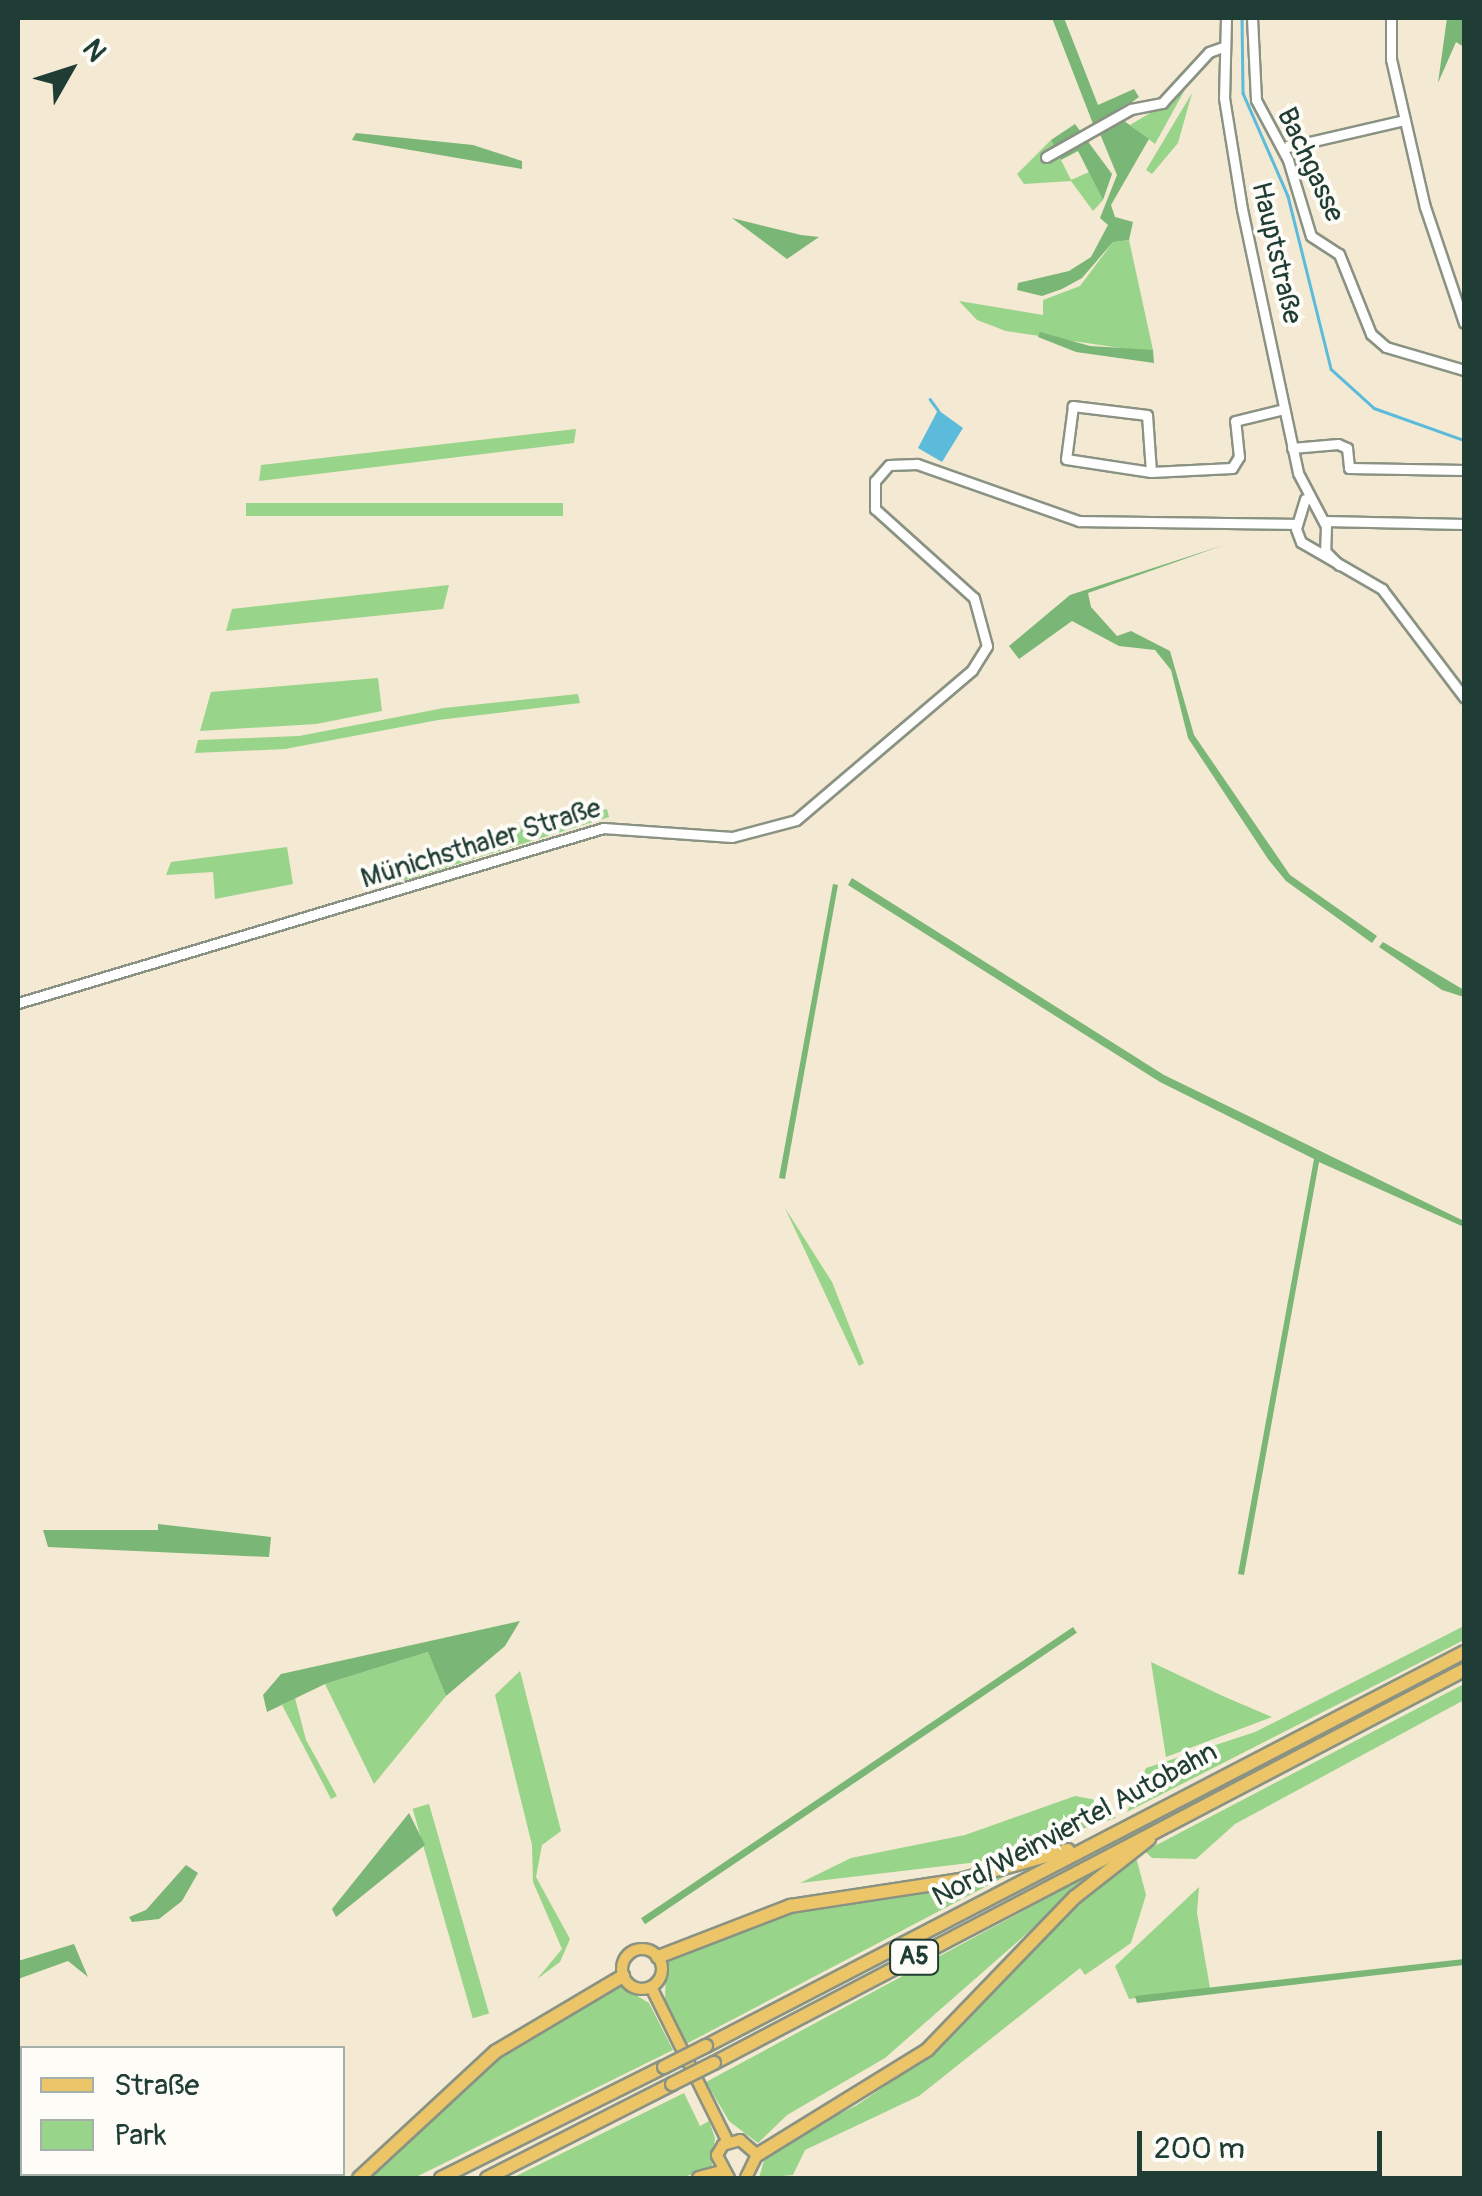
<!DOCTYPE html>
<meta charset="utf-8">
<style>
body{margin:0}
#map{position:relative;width:1482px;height:2196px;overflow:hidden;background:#f4e9d2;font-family:Pangolin,sans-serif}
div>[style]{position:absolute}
.green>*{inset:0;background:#98d489;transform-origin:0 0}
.forest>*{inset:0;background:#7ab675;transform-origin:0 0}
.water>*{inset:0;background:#5cbbdb}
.stream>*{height:2.5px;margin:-1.25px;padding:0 1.25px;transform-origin:1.25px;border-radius:1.25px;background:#5cbbdb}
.roads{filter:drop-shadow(2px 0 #8a9383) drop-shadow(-2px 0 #8a9383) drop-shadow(0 2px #8a9383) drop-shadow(0 -2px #8a9383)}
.minor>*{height:9px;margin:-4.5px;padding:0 4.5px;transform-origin:4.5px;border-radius:4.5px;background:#fff}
.major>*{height:10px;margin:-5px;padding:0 5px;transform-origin:5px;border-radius:5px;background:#ecc569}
.major>.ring{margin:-5px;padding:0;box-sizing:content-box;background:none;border:10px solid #ecc569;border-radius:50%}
.highway>*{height:12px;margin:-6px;padding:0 6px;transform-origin:6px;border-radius:6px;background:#ecc569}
.bridges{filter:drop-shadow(2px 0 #8a9383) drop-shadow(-2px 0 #8a9383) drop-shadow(0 2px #8a9383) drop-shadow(0 -2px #8a9383)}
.highway-bridge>*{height:12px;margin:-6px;padding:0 6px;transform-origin:6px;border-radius:6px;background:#ecc569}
span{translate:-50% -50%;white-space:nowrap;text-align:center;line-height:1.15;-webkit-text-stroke:8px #fdfcf7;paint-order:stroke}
.shield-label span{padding:2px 8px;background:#fdfcf7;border:2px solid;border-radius:8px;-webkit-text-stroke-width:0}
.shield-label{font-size:25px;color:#1f3d34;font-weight:700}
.street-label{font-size:28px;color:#1f3d34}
.frame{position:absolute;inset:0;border:20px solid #1f3d34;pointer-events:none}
.legend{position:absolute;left:20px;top:2046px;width:325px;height:130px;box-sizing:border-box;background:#fdfcf7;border:2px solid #a4b0a9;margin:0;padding:12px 18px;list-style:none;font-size:30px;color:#1f3d34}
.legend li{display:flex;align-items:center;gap:20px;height:50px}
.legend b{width:50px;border:2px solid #a4b0a9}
.north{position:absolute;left:20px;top:20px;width:100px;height:100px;-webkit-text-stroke:8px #fdfcf7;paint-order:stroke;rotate:51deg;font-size:28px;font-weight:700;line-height:40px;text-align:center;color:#1f3d34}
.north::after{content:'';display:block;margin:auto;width:35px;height:45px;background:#1f3d34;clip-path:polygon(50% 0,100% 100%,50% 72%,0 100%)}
.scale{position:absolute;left:1137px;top:2131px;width:245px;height:45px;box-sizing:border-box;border:5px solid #1f3d34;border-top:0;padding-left:12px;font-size:30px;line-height:35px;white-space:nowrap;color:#1f3d34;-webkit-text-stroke:8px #fdfcf7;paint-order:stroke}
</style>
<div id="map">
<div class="green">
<div style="clip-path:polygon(1187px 86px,1155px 144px,1130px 125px,1170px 101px)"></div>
<div style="clip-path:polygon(1192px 93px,1178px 143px,1152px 174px,1146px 170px)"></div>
<div style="clip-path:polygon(1051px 140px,1071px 180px,1089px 172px,1103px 200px,1093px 211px,1071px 181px,1024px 184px,1017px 174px)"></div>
<div style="clip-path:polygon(1129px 240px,1153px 350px,1147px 352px,1006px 331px,977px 320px,959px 301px,1043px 315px,1043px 300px,1080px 286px,1113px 242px)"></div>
<div style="clip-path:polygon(576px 429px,574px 443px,259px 481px,261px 465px)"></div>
<div style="left:563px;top:503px;width:13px;height:317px;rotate:90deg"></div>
<div style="clip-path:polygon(449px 585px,443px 609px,226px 631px,232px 609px)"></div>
<div style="clip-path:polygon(378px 678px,382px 711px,316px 724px,200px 731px,211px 692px)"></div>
<div style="clip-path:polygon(578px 694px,580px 703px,438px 720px,285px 749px,195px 753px,198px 740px,299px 736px,444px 708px)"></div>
<div style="clip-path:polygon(607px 809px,609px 817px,396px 883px,395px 864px,509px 835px,508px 828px,518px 826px)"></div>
<div style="clip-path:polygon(287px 847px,293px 884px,215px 899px,213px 872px,166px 875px,171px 862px)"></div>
<div style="clip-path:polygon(785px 1208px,832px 1282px,864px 1363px,859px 1366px)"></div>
<div style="clip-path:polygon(1464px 1626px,1464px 1640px,1127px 1812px,1146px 1768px,1255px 1732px)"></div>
<div style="clip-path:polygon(428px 1652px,446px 1696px,374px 1784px,325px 1684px)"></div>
<div style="clip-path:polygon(1151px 1662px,1225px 1697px,1272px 1717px,1166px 1757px)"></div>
<div style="clip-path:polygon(520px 1671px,561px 1831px,542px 1845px,536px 1877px,570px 1939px,560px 1962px,537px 1979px,562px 1949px,533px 1882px,532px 1845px,495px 1695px)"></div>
<div style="clip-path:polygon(1464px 1684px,1464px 1700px,1235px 1824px,1196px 1859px,1152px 1858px,1145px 1851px)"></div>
<div style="clip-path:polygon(295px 1698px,306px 1740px,337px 1796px,331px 1799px,282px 1705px)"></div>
<div style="clip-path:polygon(1075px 1796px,1096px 1800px,1116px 1818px,978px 1862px,800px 1883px,851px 1858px,965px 1835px)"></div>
<div style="left:429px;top:1804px;width:218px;height:17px;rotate:74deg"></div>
<div style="clip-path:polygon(1136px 1857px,1146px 1895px,1131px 1943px,1085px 1975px,1080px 1968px,919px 2096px,805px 2150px,793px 2175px,759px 2178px,765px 2157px,777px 2146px,857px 2105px,931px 2055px,1055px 1925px)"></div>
<div style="clip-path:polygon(1099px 1870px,885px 2058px,787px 2115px,758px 2143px,729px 2121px,706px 2082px)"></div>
<div style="clip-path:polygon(1006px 1876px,686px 2044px,665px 2000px,666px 1962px,723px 1937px,783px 1915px)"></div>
<div style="clip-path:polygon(1199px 1887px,1197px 1913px,1210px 1988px,1129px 1999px,1115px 1966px)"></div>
<div style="clip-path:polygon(621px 1986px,649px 2003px,673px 2050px,414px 2178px,370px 2178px,488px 2066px)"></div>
<div style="clip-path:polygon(684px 2093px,700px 2126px,709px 2121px,715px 2138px,712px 2166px,701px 2172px,679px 2178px,512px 2178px)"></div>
</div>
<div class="forest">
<div style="clip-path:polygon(1052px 18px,1064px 18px,1098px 105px,1134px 89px,1139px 97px,1095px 129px)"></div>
<div style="clip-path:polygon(1447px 18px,1464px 18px,1464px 47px,1456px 42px,1438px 83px)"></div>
<div style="clip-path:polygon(1120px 118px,1149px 139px,1111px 205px,1115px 217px,1133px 222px,1129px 240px,1113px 242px,1082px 278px,1062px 289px,1042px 296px,1017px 290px,1018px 283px,1069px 271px,1091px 257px,1108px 225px,1100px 218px,1117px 175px,1100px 134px)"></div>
<div style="clip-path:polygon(1075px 124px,1112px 174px,1103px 200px,1078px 151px,1061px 160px,1051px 140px)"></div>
<div style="clip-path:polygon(356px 133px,473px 145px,522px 161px,522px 169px,352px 140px)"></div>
<div style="clip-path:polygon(732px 218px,801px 235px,819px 237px,787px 259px)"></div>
<div style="clip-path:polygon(1040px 332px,1090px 346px,1153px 350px,1154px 363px,1076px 352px,1038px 337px)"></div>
<div style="clip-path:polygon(1224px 545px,1088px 593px,1091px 607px,1117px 636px,1131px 631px,1170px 651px,1194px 735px,1290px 875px,1377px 936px,1372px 943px,1286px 881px,1268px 859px,1188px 738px,1171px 670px,1155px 650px,1119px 646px,1072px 621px,1019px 659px,1009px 646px,1070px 595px)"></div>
<div style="clip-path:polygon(852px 878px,1164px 1075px,1464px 1221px,1464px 1227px,1319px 1162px,1244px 1575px,1238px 1574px,1314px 1159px,1160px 1082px,848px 885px)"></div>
<div style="clip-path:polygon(833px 884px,838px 885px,785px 1179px,779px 1178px)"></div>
<div style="clip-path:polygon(1383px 942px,1464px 990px,1464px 997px,1442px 990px,1379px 947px)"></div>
<div style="clip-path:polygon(158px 1524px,271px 1537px,269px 1557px,48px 1547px,43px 1530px,158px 1530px)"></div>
<div style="clip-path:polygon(520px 1621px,505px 1646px,446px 1696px,428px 1652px,325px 1684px,267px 1712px,263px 1695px,281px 1674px)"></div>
<div style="left:1073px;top:1627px;width:7px;height:521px;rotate:56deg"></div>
<div style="clip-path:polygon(409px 1813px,425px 1845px,336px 1917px,332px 1909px)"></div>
<div style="clip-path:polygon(186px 1865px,198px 1873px,182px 1901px,159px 1919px,132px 1922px,129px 1917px,146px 1910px)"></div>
<div style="clip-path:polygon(74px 1944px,88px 1977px,68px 1961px,18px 1979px,18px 1961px)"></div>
<div style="clip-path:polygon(1464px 1959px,1464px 1965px,1137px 2003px,1135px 1996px)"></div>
</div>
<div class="water">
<div style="clip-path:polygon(938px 410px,963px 428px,942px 462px,918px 448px)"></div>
</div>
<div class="stream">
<div style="left:1242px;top:18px;width:75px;rotate:89.2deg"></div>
<div style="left:1243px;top:93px;width:112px;rotate:66.4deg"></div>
<div style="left:1288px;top:196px;width:178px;rotate:76deg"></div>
<div style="left:1331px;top:369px;width:58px;rotate:42.2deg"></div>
<div style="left:1374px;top:408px;width:96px;rotate:19.6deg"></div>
<div style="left:930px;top:399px;width:14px;rotate:54deg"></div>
</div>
<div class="roads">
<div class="minor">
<div style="left:1226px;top:18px;width:80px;rotate:91.4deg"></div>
<div style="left:1224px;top:98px;width:112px;rotate:80.8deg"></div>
<div style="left:1242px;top:209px;width:270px;rotate:78deg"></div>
<div style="left:1298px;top:473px;width:60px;rotate:62.2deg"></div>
<div style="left:1326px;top:526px;width:25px;rotate:92deg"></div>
<div style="left:1325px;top:551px;width:20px;rotate:45deg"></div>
<div style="left:1252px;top:18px;width:82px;rotate:87.2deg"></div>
<div style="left:1256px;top:100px;width:68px;rotate:61.9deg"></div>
<div style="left:1288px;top:160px;width:79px;rotate:73.2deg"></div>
<div style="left:1311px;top:236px;width:33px;rotate:33deg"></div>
<div style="left:1339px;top:254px;width:86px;rotate:68.2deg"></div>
<div style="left:1371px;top:334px;width:20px;rotate:41deg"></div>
<div style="left:1386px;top:347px;width:81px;rotate:16.4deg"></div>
<div style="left:1391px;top:18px;width:41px;rotate:90deg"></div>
<div style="left:1391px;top:59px;width:152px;rotate:77.1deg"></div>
<div style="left:1425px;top:207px;width:122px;rotate:71.4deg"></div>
<div style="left:1283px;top:148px;width:124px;rotate:-13deg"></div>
<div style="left:1046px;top:157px;width:98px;rotate:-29.5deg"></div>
<div style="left:1131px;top:109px;width:32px;rotate:-11deg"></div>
<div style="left:1162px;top:103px;width:69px;rotate:-47.3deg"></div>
<div style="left:1209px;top:52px;width:15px;rotate:-20deg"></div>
<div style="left:1292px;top:448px;width:46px;rotate:-5deg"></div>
<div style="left:1338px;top:444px;width:10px;rotate:24deg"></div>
<div style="left:1347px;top:448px;width:20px;rotate:84deg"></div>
<div style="left:1349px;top:468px;width:115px;rotate:1deg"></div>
<div style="left:1151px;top:472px;width:57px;rotate:-94deg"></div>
<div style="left:1147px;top:415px;width:75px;rotate:-173.1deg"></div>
<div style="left:1073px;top:406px;width:53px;rotate:97.5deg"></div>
<div style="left:1066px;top:459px;width:86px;rotate:8.7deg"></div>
<div style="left:1151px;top:472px;width:81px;rotate:-2.8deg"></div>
<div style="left:1232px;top:468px;width:13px;rotate:-58deg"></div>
<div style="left:1239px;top:457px;width:36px;rotate:-96deg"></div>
<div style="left:1235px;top:421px;width:50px;rotate:-13.8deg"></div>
<div style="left:1305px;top:499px;width:31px;rotate:107deg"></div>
<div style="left:1296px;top:529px;width:14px;rotate:69deg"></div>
<div style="left:1301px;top:542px;width:94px;rotate:30.1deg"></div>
<div style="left:1382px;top:589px;width:136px;rotate:52.8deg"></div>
<div style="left:1324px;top:521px;width:140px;rotate:1.2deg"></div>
<div style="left:18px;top:1003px;width:611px;rotate:-16.65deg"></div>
<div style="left:603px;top:828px;width:129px;rotate:4deg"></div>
<div style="left:732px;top:837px;width:66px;rotate:-14.9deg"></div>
<div style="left:796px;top:820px;width:231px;rotate:-40.4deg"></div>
<div style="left:972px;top:670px;width:28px;rotate:-58deg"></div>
<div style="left:987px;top:646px;width:50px;rotate:-105.2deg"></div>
<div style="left:974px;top:598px;width:133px;rotate:-138deg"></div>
<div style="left:875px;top:509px;width:28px;rotate:-90deg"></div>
<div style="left:875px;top:481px;width:21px;rotate:-49deg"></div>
<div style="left:889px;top:465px;width:28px;rotate:-2deg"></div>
<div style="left:917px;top:464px;width:172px;rotate:19.4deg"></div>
<div style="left:1079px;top:521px;width:218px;rotate:0.8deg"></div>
</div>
<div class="major">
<div class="ring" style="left:622px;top:1949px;width:30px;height:30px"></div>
<div style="left:651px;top:1987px;width:173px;rotate:63.6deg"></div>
<div style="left:729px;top:2178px;width:26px;rotate:-118deg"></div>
<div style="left:717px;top:2155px;width:12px;rotate:-59deg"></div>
<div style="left:723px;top:2145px;width:18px;rotate:-16deg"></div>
<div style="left:740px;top:2140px;width:23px;rotate:41deg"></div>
<div style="left:757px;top:2155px;width:25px;rotate:116deg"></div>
</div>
<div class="highway">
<div style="left:658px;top:1957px;width:142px;rotate:-21.1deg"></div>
<div style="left:790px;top:1906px;width:172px;rotate:-8.7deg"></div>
<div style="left:960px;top:1880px;width:112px;rotate:-15.5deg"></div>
<div style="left:706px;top:2046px;width:854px;rotate:-27.46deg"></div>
<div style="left:714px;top:2063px;width:847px;rotate:-27.65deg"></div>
<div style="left:757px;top:2155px;width:200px;rotate:-31.7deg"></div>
<div style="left:927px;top:2050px;width:213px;rotate:-46deg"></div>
<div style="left:1075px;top:1897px;width:94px;rotate:-38.1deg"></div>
<div style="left:359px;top:2178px;width:185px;rotate:-42.8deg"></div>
<div style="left:495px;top:2052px;width:149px;rotate:-30.7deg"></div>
<div style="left:441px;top:2178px;width:249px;rotate:-26.5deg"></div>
<div style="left:487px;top:2178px;width:208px;rotate:-26.9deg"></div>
<div style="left:699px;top:2178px;width:23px;rotate:-15deg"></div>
</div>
</div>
<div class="bridges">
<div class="highway-bridge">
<div style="left:664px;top:2067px;width:47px;rotate:-26.6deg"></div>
<div style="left:672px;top:2084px;width:47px;rotate:-26.6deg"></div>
</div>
</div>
<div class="shield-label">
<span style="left:914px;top:1957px">A5</span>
</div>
<div class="street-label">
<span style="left:1310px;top:165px;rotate:65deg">Bachgasse</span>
<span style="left:1276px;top:253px;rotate:77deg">Hauptstraße</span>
<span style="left:481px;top:844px;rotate:-17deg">Münichsthaler Straße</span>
<span style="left:1075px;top:1825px;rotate:-28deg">Nord/Weinviertel Autobahn</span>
</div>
<div class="frame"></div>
<ul class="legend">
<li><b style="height:12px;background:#ecc569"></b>Straße</li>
<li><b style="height:28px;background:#98d489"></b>Park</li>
</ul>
<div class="north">N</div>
<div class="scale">200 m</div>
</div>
